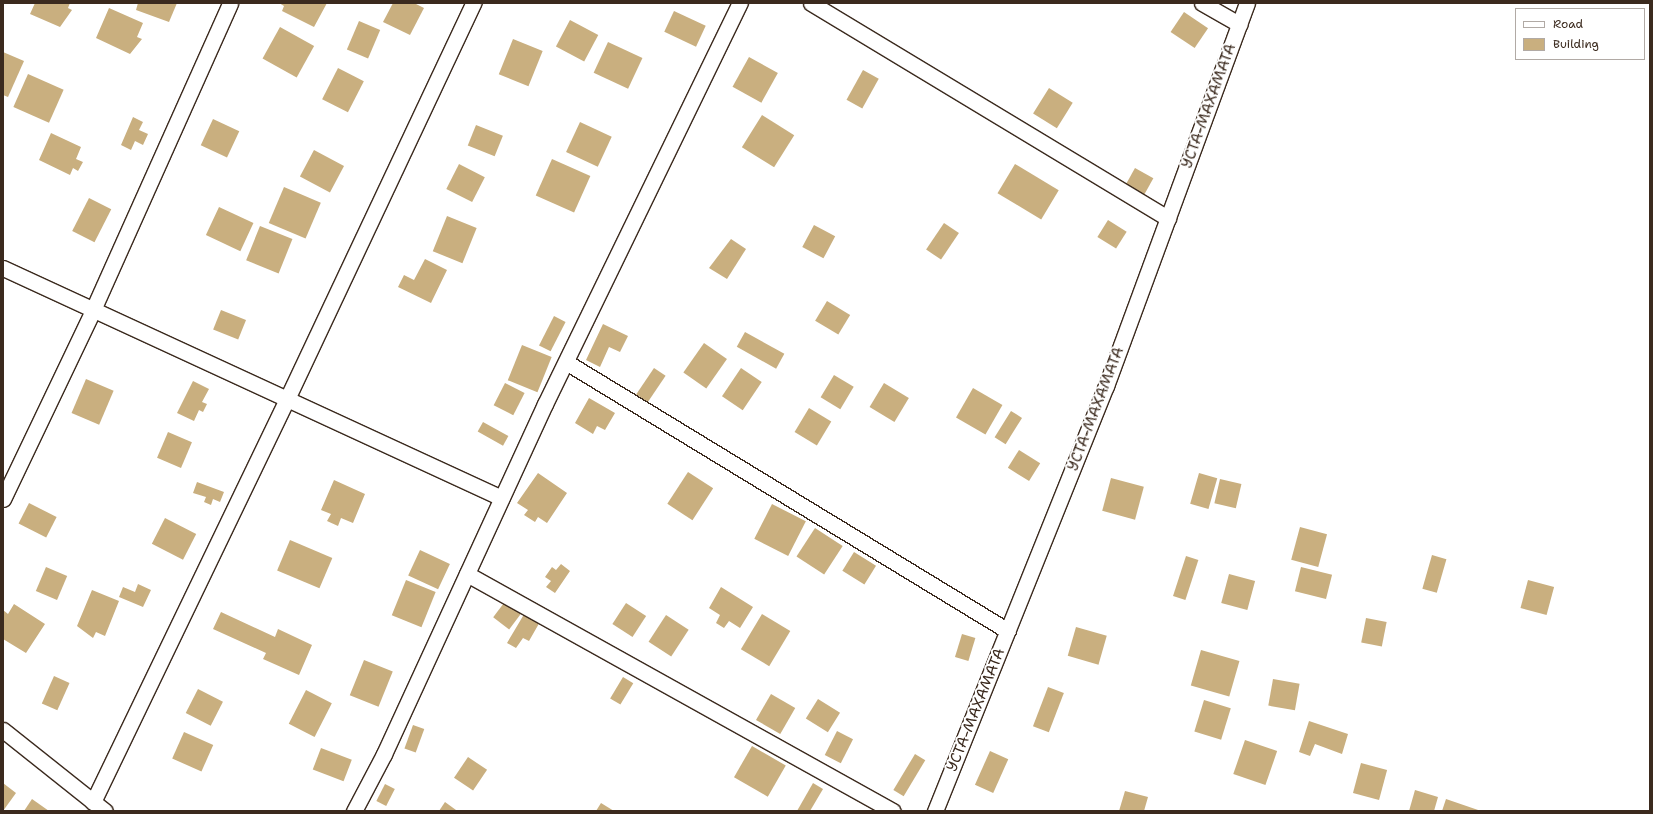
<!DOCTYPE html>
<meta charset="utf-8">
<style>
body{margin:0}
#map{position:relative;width:1653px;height:814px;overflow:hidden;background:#fff;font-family:"Shantell Sans",sans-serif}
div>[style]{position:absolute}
.building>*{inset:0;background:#c9af7f;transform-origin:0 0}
.roads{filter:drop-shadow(1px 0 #3b2a1e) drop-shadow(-1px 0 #3b2a1e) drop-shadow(0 1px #3b2a1e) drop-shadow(0 -1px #3b2a1e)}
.minor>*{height:15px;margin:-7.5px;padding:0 7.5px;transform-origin:7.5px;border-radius:7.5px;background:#fff}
span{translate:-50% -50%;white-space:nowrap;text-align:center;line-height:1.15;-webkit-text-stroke:4px #fff;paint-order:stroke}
.street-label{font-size:15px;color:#3b2a1e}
.frame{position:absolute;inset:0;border:4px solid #3b2a1e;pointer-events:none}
.legend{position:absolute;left:1515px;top:8px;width:130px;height:52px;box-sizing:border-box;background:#fff;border:1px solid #b1aaa5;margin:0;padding:5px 7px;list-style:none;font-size:12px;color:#3b2a1e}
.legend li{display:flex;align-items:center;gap:8px;height:20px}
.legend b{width:20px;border:1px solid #b1aaa5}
</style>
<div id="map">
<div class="building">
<div style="clip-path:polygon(35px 3px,70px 3px,68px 8px,72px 10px,60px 27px,30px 14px)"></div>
<div style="clip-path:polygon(138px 3px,177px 3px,169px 22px,136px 10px)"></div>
<div style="clip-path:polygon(279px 3px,327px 3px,314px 27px,282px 11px,284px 6px)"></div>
<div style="clip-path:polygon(393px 3px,414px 3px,424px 8px,410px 35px,383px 22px)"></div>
<div style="clip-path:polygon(109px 8px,143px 23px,137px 37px,142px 39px,130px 54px,96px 38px)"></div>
<div style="left:674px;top:11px;width:35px;height:23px;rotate:25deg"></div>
<div style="left:1184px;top:12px;width:29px;height:24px;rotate:34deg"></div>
<div style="left:570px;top:20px;width:32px;height:30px;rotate:28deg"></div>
<div style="left:359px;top:21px;width:23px;height:31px;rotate:23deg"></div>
<div style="left:280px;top:27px;width:39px;height:36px;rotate:29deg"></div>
<div style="left:513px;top:39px;width:32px;height:38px;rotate:22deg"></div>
<div style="left:608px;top:42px;width:38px;height:34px;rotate:25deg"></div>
<div style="clip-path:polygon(3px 52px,24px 61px,8px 97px,3px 95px)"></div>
<div style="left:749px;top:57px;width:33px;height:34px;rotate:29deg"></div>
<div style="left:338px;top:68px;width:29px;height:35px;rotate:27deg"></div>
<div style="left:863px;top:70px;width:18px;height:34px;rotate:29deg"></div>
<div style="left:28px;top:74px;width:39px;height:36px;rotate:24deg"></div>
<div style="left:1049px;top:88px;width:28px;height:30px;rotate:32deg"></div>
<div style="left:762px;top:115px;width:38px;height:38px;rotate:32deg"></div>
<div style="clip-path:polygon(133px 117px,143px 122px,139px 130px,148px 134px,143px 145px,135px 141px,131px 150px,121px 145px)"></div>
<div style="left:213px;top:119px;width:29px;height:29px;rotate:25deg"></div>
<div style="left:580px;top:122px;width:35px;height:33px;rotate:25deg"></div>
<div style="left:476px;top:125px;width:29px;height:22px;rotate:22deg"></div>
<div style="clip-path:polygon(51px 133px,81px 147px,76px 159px,83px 162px,78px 171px,73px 168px,70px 175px,39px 160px)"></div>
<div style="left:314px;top:150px;width:34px;height:30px;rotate:28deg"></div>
<div style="left:552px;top:159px;width:42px;height:40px;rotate:24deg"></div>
<div style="left:459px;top:164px;width:29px;height:28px;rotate:27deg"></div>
<div style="left:1015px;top:164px;width:51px;height:34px;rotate:31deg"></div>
<div style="left:1135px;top:168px;width:21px;height:23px;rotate:29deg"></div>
<div style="left:284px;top:187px;width:40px;height:39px;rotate:23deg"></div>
<div style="left:89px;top:198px;width:25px;height:37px;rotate:27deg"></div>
<div style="left:219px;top:207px;width:38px;height:31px;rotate:25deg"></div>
<div style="left:447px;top:216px;width:32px;height:38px;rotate:22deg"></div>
<div style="left:1108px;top:220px;width:22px;height:20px;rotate:32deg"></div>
<div style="left:944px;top:223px;width:18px;height:32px;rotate:34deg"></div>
<div style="left:814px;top:225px;width:24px;height:25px;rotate:28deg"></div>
<div style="left:260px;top:226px;width:35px;height:37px;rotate:22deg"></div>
<div style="clip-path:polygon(731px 239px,746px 249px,727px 279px,709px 268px)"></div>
<div style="clip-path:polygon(425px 259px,447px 270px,431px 303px,398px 287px,404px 275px,414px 280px)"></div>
<div style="left:827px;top:301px;width:27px;height:23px;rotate:31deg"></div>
<div style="left:221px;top:310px;width:27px;height:21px;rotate:22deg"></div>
<div style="left:554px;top:316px;width:13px;height:33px;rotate:27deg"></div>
<div style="clip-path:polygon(603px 324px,628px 336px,620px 352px,609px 347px,600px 367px,586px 360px)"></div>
<div style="left:745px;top:332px;width:45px;height:17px;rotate:29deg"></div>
<div style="left:704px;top:343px;width:28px;height:36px;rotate:35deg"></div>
<div style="left:522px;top:345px;width:32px;height:38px;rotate:22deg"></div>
<div style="left:654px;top:368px;width:14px;height:32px;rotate:34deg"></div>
<div style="left:741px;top:368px;width:25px;height:34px;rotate:34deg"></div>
<div style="left:834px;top:375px;width:23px;height:26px;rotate:31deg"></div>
<div style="left:86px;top:379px;width:30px;height:37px;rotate:23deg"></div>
<div style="clip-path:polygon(193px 381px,209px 389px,202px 402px,207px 404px,203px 412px,199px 410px,194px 421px,177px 413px)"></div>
<div style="left:505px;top:383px;width:22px;height:25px;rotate:27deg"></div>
<div style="left:884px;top:383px;width:29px;height:28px;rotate:31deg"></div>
<div style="left:973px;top:388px;width:34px;height:34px;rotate:30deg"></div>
<div style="clip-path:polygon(589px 398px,615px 413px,605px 430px,597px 426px,593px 434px,575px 423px)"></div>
<div style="left:809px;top:408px;width:26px;height:28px;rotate:31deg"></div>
<div style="left:1011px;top:411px;width:13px;height:31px;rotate:32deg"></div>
<div style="left:483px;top:422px;width:29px;height:11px;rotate:29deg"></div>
<div style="left:168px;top:432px;width:26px;height:28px;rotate:23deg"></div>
<div style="left:1019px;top:450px;width:25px;height:21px;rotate:32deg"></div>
<div style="left:688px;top:472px;width:30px;height:38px;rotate:33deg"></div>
<div style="clip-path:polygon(538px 473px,567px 493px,547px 523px,538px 517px,535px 522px,524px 515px,528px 510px,517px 503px)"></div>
<div style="left:1199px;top:473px;width:19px;height:32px;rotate:16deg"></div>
<div style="left:1111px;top:478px;width:34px;height:34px;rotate:15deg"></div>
<div style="left:1220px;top:479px;width:22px;height:25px;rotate:13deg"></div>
<div style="clip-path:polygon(334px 480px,365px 494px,353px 523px,341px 518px,338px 526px,327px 521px,331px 514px,321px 510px)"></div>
<div style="clip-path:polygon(197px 482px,224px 492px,220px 502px,213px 499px,211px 505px,204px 502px,206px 497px,193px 493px)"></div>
<div style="left:29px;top:503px;width:31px;height:23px;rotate:27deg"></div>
<div style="left:772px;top:504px;width:38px;height:39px;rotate:27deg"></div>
<div style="left:165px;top:518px;width:35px;height:29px;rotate:27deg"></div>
<div style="left:1300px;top:527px;width:28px;height:34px;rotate:15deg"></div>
<div style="left:815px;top:528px;width:33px;height:34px;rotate:33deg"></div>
<div style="left:290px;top:540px;width:46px;height:33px;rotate:23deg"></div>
<div style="left:420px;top:550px;width:33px;height:28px;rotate:25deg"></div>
<div style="left:854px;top:552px;width:26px;height:22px;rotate:32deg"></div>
<div style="left:1432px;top:555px;width:15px;height:35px;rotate:16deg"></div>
<div style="left:1186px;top:556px;width:13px;height:42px;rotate:18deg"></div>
<div style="clip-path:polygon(561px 564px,570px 571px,555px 593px,546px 587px,551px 581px,545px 577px,552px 567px,556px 570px)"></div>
<div style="left:46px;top:567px;width:23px;height:26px;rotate:23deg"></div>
<div style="left:1301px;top:567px;width:32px;height:25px;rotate:14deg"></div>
<div style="left:1229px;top:574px;width:27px;height:30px;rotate:15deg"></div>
<div style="left:406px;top:580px;width:32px;height:38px;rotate:22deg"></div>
<div style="left:1528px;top:580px;width:27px;height:29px;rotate:15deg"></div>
<div style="clip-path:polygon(138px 584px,151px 590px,143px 607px,119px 597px,123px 587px,135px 592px)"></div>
<div style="clip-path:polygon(721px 587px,753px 607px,740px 628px,729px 621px,724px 628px,716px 623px,720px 615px,709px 608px)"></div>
<div style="clip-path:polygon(92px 590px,119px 601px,105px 636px,96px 632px,93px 638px,77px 626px)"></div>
<div style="left:507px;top:599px;width:20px;height:23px;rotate:37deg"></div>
<div style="left:626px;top:603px;width:24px;height:25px;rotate:33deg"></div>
<div style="clip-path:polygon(14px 604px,45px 624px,26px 653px,3px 639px,3px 610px,8px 614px)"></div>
<div style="clip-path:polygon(526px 611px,541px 620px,529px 641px,523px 638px,516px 648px,507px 643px)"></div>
<div style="clip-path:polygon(221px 612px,275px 637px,278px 629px,312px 645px,299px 675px,263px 659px,266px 653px,213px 629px)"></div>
<div style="left:762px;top:614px;width:33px;height:41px;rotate:31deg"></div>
<div style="left:666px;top:615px;width:27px;height:32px;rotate:33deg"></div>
<div style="left:1366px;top:618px;width:21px;height:25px;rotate:11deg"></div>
<div style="left:1076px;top:627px;width:32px;height:30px;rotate:16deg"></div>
<div style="left:962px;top:634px;width:14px;height:24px;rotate:17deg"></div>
<div style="left:1201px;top:650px;width:40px;height:37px;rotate:16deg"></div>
<div style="left:364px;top:660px;width:31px;height:38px;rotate:22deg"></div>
<div style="left:54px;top:676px;width:17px;height:30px;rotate:24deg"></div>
<div style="left:623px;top:677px;width:12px;height:25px;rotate:31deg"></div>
<div style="left:1273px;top:679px;width:27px;height:27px;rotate:10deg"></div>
<div style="left:1048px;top:687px;width:17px;height:42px;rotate:21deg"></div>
<div style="left:198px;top:689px;width:28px;height:27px;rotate:27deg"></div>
<div style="left:306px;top:690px;width:29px;height:38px;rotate:27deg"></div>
<div style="left:771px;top:694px;width:28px;height:30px;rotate:30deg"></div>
<div style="left:818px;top:699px;width:26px;height:23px;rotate:32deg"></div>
<div style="left:1204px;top:700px;width:28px;height:33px;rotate:17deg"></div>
<div style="clip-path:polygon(1309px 721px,1348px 734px,1342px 754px,1315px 744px,1310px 756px,1299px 752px)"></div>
<div style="left:413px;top:725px;width:12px;height:25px;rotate:20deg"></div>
<div style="left:837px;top:731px;width:18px;height:27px;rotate:27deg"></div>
<div style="left:184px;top:732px;width:32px;height:29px;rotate:24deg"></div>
<div style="left:1245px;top:740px;width:34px;height:36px;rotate:19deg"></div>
<div style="left:752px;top:746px;width:39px;height:36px;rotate:30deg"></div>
<div style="left:321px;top:748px;width:33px;height:23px;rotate:21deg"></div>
<div style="left:990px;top:751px;width:20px;height:37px;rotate:24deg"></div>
<div style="left:915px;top:754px;width:12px;height:42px;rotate:31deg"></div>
<div style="left:468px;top:757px;width:23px;height:25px;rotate:34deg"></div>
<div style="left:1361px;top:763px;width:27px;height:31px;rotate:15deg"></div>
<div style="clip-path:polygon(3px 783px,16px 793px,3px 811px)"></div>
<div style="clip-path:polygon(813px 783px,823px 789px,810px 811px,797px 811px)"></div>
<div style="left:385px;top:784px;width:11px;height:19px;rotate:27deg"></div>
<div style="clip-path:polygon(1415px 790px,1438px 797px,1434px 811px,1409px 811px)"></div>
<div style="clip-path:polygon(1125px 791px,1148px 797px,1144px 811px,1119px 811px)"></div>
<div style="clip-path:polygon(32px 799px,49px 811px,24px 811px)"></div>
<div style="clip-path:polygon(1446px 799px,1481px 811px,1442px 811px)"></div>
<div style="clip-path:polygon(445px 802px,456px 810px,456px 811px,439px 811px)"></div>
<div style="clip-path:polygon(601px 803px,614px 811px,596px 811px)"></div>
</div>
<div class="roads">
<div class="minor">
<div style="left:811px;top:3px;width:417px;rotate:31.1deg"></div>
<div style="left:1202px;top:3px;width:43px;rotate:29.6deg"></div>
<div style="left:3px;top:268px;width:549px;rotate:24.75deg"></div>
<div style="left:566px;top:362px;width:517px;rotate:31.32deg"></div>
<div style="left:3px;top:499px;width:207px;rotate:-64.5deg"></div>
<div style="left:92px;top:312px;width:338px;rotate:-65.9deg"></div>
<div style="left:467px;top:574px;width:487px;rotate:29.1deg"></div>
<div style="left:3px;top:730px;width:130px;rotate:38.5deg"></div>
<div style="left:93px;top:802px;width:447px;rotate:-64.3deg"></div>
<div style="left:287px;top:399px;width:438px;rotate:-64.8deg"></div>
<div style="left:354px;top:811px;width:64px;rotate:-62.2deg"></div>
<div style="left:384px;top:754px;width:385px;rotate:-65.3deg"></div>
<div style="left:545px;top:404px;width:446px;rotate:-64.1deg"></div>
<div style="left:935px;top:811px;width:458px;rotate:-68.1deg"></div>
<div style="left:1106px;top:386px;width:408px;rotate:-69.8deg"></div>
</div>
</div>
<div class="street-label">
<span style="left:1209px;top:106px;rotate:-70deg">УСТА-МАХАМАТА</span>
<span style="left:1096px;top:409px;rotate:-69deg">УСТА-МАХАМАТА</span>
<span style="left:976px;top:710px;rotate:-68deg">УСТА-МАХАМАТА</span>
</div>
<div class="frame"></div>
<ul class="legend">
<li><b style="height:5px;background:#fff"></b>Road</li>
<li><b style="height:11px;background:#c9af7f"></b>Building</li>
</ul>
</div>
